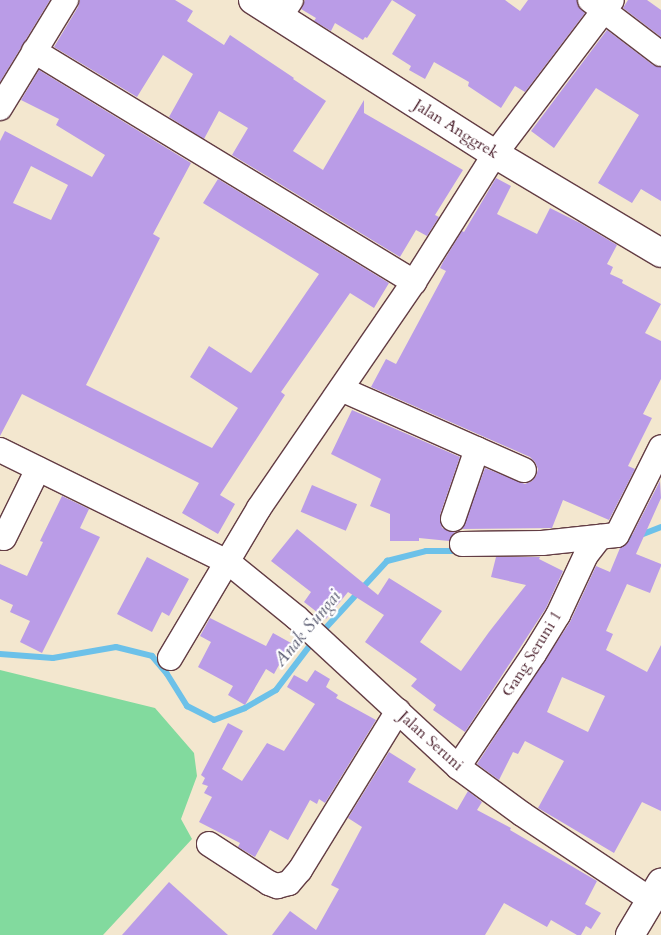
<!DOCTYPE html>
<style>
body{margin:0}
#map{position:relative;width:661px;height:935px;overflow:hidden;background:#f3e7cf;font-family:Cardo,serif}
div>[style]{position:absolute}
.green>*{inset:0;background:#82da9e}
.stream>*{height:6px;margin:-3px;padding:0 3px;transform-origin:3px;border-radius:3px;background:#6cc1e9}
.building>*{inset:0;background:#ba9ce7;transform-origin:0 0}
.roads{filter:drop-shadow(1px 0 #633d44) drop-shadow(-1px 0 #633d44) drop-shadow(0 1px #633d44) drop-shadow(0 -1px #633d44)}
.minor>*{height:24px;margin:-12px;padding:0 12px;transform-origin:12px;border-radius:12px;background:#fff}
.tertiary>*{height:28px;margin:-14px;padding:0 14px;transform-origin:14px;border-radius:14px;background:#fff}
span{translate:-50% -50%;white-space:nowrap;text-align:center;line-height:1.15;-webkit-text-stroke:4.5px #fff;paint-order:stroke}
.street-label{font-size:16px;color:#4a1f2b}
.water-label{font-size:18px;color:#56586e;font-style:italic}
</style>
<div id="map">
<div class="green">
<div style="clip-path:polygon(0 670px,155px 708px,194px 753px,197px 776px,181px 819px,192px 839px,103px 935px,0 935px)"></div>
</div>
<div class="stream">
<div style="left:620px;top:543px;width:44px;rotate:-21.3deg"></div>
<div style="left:0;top:654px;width:53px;rotate:4.3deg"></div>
<div style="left:53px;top:658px;width:64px;rotate:-9.9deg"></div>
<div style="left:116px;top:647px;width:37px;rotate:14deg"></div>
<div style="left:152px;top:656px;width:23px;rotate:50deg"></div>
<div style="left:167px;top:674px;width:38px;rotate:58deg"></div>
<div style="left:187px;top:706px;width:30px;rotate:27deg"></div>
<div style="left:214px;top:720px;width:33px;rotate:-21deg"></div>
<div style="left:245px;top:708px;width:36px;rotate:-30deg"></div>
<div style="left:276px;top:690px;width:58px;rotate:-52.7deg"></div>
<div style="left:311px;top:644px;width:113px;rotate:-47.5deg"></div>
<div style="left:387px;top:561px;width:40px;rotate:-14.4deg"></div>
<div style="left:426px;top:551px;width:33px"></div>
</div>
<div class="building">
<div style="clip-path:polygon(0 0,50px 0,0 82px)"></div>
<div style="clip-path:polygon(80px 0,175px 0,193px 11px,187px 21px,224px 45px,230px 35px,294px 78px,293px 79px,326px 101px,293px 151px,323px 170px,364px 100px,364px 113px,463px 170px,435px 215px,439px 217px,427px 236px,416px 230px,400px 257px,232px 155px,248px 128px,219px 111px,204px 139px,169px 117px,193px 74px,163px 55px,137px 97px,54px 47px,78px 7px)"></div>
<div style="clip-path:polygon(305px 0,392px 0,367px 38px,365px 37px,363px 40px,335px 23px,331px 31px,314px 21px,316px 18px,301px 9px)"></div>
<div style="clip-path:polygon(392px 0,505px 0,520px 11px,528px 0,577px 0,578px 6px,585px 13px,525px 92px,515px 86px,501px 108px,468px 86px,469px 82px,434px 62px,425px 79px,409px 70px,411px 66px,392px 54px,416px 15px)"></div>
<div style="clip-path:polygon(628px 0,647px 0,661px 10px,661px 37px,623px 8px)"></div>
<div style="clip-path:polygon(607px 30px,653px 65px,661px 67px,661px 201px,641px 189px,632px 203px,598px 183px,639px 115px,596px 88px,554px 148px,531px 131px)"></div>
<div style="clip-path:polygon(evenodd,39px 70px,191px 163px,153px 234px,160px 238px,86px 385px,212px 448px,238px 408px,190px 377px,209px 346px,251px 373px,319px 274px,203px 203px,218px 179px,389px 283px,374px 308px,350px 293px,281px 392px,285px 395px,220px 495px,235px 504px,218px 534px,182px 513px,199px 483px,22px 394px,0 436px,0 141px,5px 131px,92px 177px,105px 155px,56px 125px,59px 119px,21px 100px,39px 70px,31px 166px,68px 185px,51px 220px,13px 203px,31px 166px)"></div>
<div style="clip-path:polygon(496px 178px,511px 186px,497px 214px,537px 234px,550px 208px,580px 223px,617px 245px,607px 264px,613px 267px,610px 274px,623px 280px,622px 283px,661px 304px,645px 333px,661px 341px,661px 379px,643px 414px,652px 418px,628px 466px,635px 469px,609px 520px,563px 500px,552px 528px,462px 529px,485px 468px,525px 484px,532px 481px,536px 476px,538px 469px,535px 462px,530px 457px,371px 387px,386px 359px,396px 364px,446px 271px,440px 268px,443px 262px,462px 231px,464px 232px)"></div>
<div style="clip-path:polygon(352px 410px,460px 457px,440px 515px,442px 528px,455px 532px,449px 541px,419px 538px,419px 541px,390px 541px,390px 514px,370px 506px,381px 479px,331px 454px)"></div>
<div style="clip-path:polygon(evenodd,660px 481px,661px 498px,636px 554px,661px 564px,661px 566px,650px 593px,627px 584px,606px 631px,613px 634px,606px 650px,647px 672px,661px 645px,661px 811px,642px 802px,614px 853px,538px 808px,564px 761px,525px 741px,518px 754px,513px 752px,499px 780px,477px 764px,570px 622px,596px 566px,610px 572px,620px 548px,629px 541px,660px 481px,562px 677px,605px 696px,588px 732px,547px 712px,562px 677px)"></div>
<div style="left:312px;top:485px;width:49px;height:29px;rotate:23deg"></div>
<div style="clip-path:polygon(62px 496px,89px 509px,80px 528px,100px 537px,42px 653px,20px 642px,30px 621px,10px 612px,13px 605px,0 599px,0 564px,27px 576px,43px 542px,40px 541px)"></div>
<div style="clip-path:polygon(297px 529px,378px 595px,389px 578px,442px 611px,420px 642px,461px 671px,489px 632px,526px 585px,491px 577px,496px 557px,540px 557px,539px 559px,563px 571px,546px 608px,465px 732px,433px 710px,436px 705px,411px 686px,417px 679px,365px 642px,384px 615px,348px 592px,326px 619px,304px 602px,311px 592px,271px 561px)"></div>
<div style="clip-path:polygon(147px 557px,189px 579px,169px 616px,162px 612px,152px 632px,117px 614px)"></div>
<div style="clip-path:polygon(210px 618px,266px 646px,273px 633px,291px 643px,274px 674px,266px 669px,245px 705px,228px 695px,233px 686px,198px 667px,211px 642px,200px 636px)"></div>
<div style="clip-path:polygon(315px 670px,330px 679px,326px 687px,338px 695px,336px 698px,376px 720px,325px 803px,319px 799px,317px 804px,310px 800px,288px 840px,270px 830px,255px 857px,238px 847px,240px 843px,199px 822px,212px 797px,204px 793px,208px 786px,202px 784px,205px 778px,201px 775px,228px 723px,243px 731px,222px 769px,242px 781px,267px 743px,284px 751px,315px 704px,287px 687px,294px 675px,307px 682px)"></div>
<div style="clip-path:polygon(389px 752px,416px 769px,408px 782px,457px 810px,468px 791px,482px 802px,477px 810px,511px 828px,510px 830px,597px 881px,585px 904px,601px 913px,591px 929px,586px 926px,581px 935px,577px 935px,551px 920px,547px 927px,504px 903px,485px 935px,272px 935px,290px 911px,316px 930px,339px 889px,331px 885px,362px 827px,348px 818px)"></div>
<div style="clip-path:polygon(169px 882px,228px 935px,122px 935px)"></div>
</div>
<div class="roads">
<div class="minor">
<div style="left:590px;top:0;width:89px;rotate:37.3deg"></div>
<div style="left:280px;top:17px;width:20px;rotate:-57deg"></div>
<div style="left:34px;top:51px;width:445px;rotate:31.3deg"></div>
<div style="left:0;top:108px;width:127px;rotate:-58.6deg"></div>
<div style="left:341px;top:389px;width:200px;rotate:23.9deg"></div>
<div style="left:0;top:450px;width:254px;rotate:26.2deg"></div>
<div style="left:228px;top:562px;width:89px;rotate:39.1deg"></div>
<div style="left:297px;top:618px;width:219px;rotate:42.8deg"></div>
<div style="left:458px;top:767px;width:79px;rotate:36.3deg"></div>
<div style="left:522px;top:814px;width:155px;rotate:33.7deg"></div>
<div style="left:453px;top:519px;width:74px;rotate:-71.1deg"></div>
<div style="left:0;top:536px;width:4px;rotate:27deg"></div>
<div style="left:4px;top:538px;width:77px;rotate:-63.8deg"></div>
<div style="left:462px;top:544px;width:80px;rotate:-0.7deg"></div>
<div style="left:542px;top:543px;width:75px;rotate:-6.1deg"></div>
<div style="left:617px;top:535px;width:98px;rotate:-63.4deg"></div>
<div style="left:170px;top:658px;width:174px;rotate:-59.3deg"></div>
<div style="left:259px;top:508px;width:274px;rotate:-55.6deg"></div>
<div style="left:414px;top:282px;width:151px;rotate:-57.7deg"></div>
<div style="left:495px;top:154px;width:193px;rotate:-52.8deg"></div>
<div style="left:458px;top:767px;width:136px;rotate:-56.1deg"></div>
<div style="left:534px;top:654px;width:46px;rotate:-58.4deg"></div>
<div style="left:558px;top:615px;width:66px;rotate:-65deg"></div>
<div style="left:586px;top:555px;width:23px;rotate:-52deg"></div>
<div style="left:209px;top:844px;width:72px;rotate:33deg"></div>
<div style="left:269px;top:883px;width:9px;rotate:21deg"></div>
<div style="left:277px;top:886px;width:12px;rotate:-14deg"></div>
<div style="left:289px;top:883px;width:17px;rotate:-50deg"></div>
<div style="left:300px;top:870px;width:187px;rotate:-58.4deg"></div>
</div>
<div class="tertiary">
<div style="left:253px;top:0;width:287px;rotate:32.5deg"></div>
<div style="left:495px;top:154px;width:193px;rotate:30.8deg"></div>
<div style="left:630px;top:935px;width:61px;rotate:-59.2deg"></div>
</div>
</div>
<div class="street-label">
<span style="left:456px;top:129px;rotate:32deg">Jalan Anggrek</span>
<span style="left:532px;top:654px;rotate:-58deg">Gang Seruni 1</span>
<span style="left:431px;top:741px;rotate:42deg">Jalan Seruni</span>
</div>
<div class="water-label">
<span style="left:308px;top:629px;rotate:-50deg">Anak Sungai</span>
</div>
</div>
